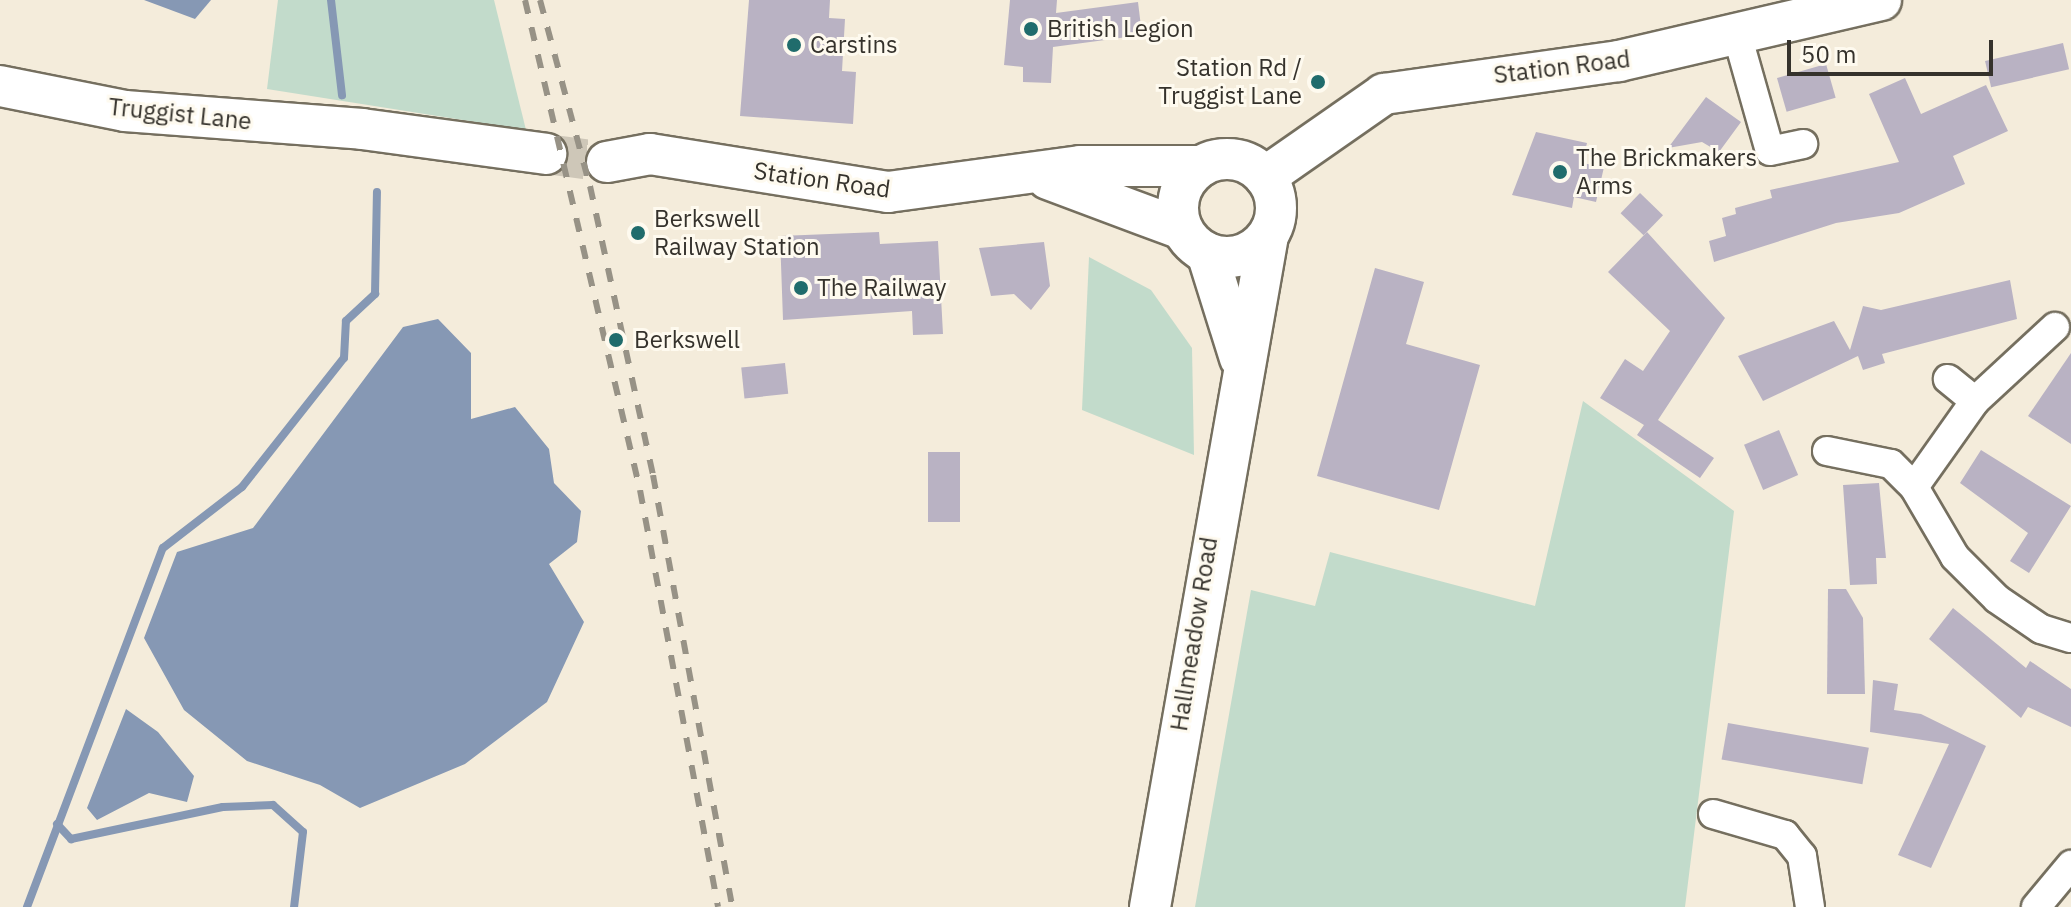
<!DOCTYPE html>
<style>
body{margin:0}
#map{position:relative;width:2071px;height:907px;overflow:hidden;background:#f4ecdb;font-family:"IBM Plex Sans",sans-serif}
div>[style]{position:absolute}
.green>*{inset:0;background:#c2dbcb}
.water>*{inset:0;background:#8698b4}
.stream>*{height:8px;margin:-4px;padding:0 4px;transform-origin:4px;border-radius:4px;background:#8698b4}
.building>*{inset:0;background:#b9b2c3;transform-origin:0 0}
.secondary-tunnel>*{height:40px;margin-top:-20px;transform-origin:0;background:repeating-linear-gradient(90deg,#cec7b8 0 40px,transparent 0 60px)}
.roads{filter:drop-shadow(2px 0 #756f5f) drop-shadow(-2px 0 #756f5f) drop-shadow(0 2px #756f5f) drop-shadow(0 -2px #756f5f)}
.street>*{height:28px;margin:-14px;padding:0 14px;transform-origin:14px;border-radius:14px;background:#fff}
.secondary>*{height:40px;margin:-20px;padding:0 20px;transform-origin:20px;border-radius:20px;background:#fff}
.secondary>.ring{margin:-20px;padding:0;box-sizing:content-box;background:none;border:40px solid #fff;border-radius:50%}
.rail>*{height:6px;margin-top:-3px;transform-origin:0;background:repeating-linear-gradient(90deg,#979286 0 14px,transparent 0 28px)}
.dots>*{width:22px;height:22px;translate:-50% -50%;box-sizing:border-box;border:4px solid #fefaef;border-radius:50%}
span{translate:-50% -50%;white-space:nowrap;text-align:center;line-height:1.15;-webkit-text-stroke:6px #fefaef;paint-order:stroke}
.poi-label{font-size:24px;color:#35322c}
.left{translate:0 -50%;text-align:left}
.right{translate:-100% -50%;text-align:right}
.street-label{font-size:24px;color:#35322c}
.scale{position:absolute;left:1787px;top:40px;width:206px;height:36px;box-sizing:border-box;border:4px solid #35322c;border-top:0;padding-left:10px;font-size:24px;line-height:28px;white-space:nowrap;color:#35322c;-webkit-text-stroke:6px #fefaef;paint-order:stroke}
</style>
<div id="map">
<div class="green">
<div style="clip-path:polygon(278px 0,494px 0,526px 130px,267px 89px)"></div>
<div style="clip-path:polygon(1089px 257px,1151px 290px,1192px 348px,1194px 455px,1082px 410px)"></div>
<div style="clip-path:polygon(1583px 401px,1734px 511px,1685px 907px,1195px 907px,1251px 590px,1315px 606px,1330px 552px,1535px 606px)"></div>
</div>
<div class="water">
<div style="clip-path:polygon(144px 0,211px 0,195px 19px)"></div>
<div style="clip-path:polygon(438px 319px,471px 353px,471px 419px,515px 407px,549px 449px,554px 483px,581px 511px,577px 542px,549px 564px,584px 622px,547px 702px,465px 764px,360px 808px,320px 785px,247px 761px,184px 710px,144px 638px,177px 552px,253px 528px,403px 327px)"></div>
<div style="clip-path:polygon(126px 709px,158px 732px,194px 776px,187px 802px,149px 793px,97px 820px,87px 808px)"></div>
</div>
<div class="stream">
<div style="left:331px;top:0;width:96px;rotate:83.4deg"></div>
<div style="left:57px;top:824px;width:21px;rotate:47deg"></div>
<div style="left:71px;top:839px;width:155px;rotate:-11.9deg"></div>
<div style="left:223px;top:807px;width:50px;rotate:-2.3deg"></div>
<div style="left:273px;top:805px;width:40px;rotate:42deg"></div>
<div style="left:303px;top:832px;width:76px;rotate:96.8deg"></div>
<div style="left:27px;top:907px;width:384px;rotate:-69.3deg"></div>
<div style="left:163px;top:548px;width:100px;rotate:-37.7deg"></div>
<div style="left:242px;top:487px;width:164px;rotate:-51.7deg"></div>
<div style="left:344px;top:358px;width:37px;rotate:-87deg"></div>
<div style="left:346px;top:321px;width:40px;rotate:-43deg"></div>
<div style="left:375px;top:294px;width:102px;rotate:-88.9deg"></div>
</div>
<div class="building">
<div style="clip-path:polygon(749px 0,830px 0,829px 18px,845px 19px,842px 71px,856px 72px,853px 124px,740px 116px)"></div>
<div style="clip-path:polygon(1010px 0,1057px 0,1056px 13px,1138px 2px,1142px 35px,1053px 47px,1051px 83px,1023px 82px,1023px 67px,1004px 65px)"></div>
<div style="left:2063px;top:43px;width:27px;height:80px;rotate:77deg"></div>
<div style="left:1826px;top:64px;width:35px;height:51px;rotate:74deg"></div>
<div style="clip-path:polygon(1905px 78px,1921px 114px,1986px 85px,2008px 131px,1953px 156px,1965px 184px,1899px 213px,1836px 223px,1714px 262px,1709px 241px,1726px 236px,1722px 218px,1736px 214px,1735px 208px,1772px 198px,1770px 190px,1899px 162px,1869px 94px)"></div>
<div style="clip-path:polygon(1706px 97px,1741px 122px,1719px 152px,1702px 142px,1668px 148px)"></div>
<div style="clip-path:polygon(1536px 132px,1587px 143px,1582px 163px,1604px 167px,1596px 202px,1574px 197px,1572px 208px,1512px 195px)"></div>
<div style="left:1640px;top:193px;width:32px;height:28px;rotate:44deg"></div>
<div style="clip-path:polygon(879px 232px,880px 244px,938px 241px,943px 334px,913px 335px,912px 311px,783px 320px,780px 236px)"></div>
<div style="clip-path:polygon(1647px 232px,1725px 318px,1658px 420px,1714px 458px,1700px 478px,1637px 435px,1644px 425px,1600px 398px,1625px 359px,1643px 371px,1670px 331px,1608px 272px)"></div>
<div style="clip-path:polygon(1044px 242px,1050px 286px,1031px 310px,1014px 294px,991px 296px,979px 248px)"></div>
<div style="clip-path:polygon(1375px 268px,1424px 282px,1406px 344px,1480px 365px,1439px 510px,1317px 476px)"></div>
<div style="clip-path:polygon(2010px 280px,2017px 319px,1882px 354px,1885px 363px,1863px 370px,1858px 356px,1763px 401px,1738px 356px,1834px 321px,1850px 350px,1863px 306px,1881px 310px)"></div>
<div style="clip-path:polygon(2071px 353px,2071px 444px,2028px 416px)"></div>
<div style="left:785px;top:363px;width:31px;height:44px;rotate:84deg"></div>
<div style="left:1779px;top:430px;width:49px;height:38px;rotate:67deg"></div>
<div style="clip-path:polygon(1981px 450px,2071px 506px,2029px 573px,2010px 561px,2028px 533px,1960px 483px)"></div>
<div style="left:928px;top:452px;width:32px;height:70px"></div>
<div style="clip-path:polygon(1879px 483px,1886px 558px,1876px 558px,1877px 584px,1850px 585px,1843px 485px)"></div>
<div style="clip-path:polygon(1828px 589px,1846px 589px,1863px 618px,1865px 694px,1827px 694px)"></div>
<div style="clip-path:polygon(1953px 608px,2026px 668px,2030px 661px,2071px 689px,2071px 727px,2028px 707px,2021px 718px,1929px 639px)"></div>
<div style="clip-path:polygon(1873px 680px,1898px 684px,1894px 710px,1921px 714px,1986px 746px,1931px 868px,1898px 855px,1949px 744px,1870px 732px)"></div>
<div style="left:1728px;top:723px;width:143px;height:37px;rotate:10deg"></div>
</div>
<div class="secondary-tunnel">
<div style="left:546px;top:154px;width:62px;rotate:7.5deg"></div>
</div>
<div class="roads">
<div class="street">
<div style="left:1738px;top:38px;width:117px;rotate:74.2deg"></div>
<div style="left:1770px;top:151px;width:34px;rotate:-12deg"></div>
<div style="left:1975px;top:401px;width:109px;rotate:-42.8deg"></div>
<div style="left:1827px;top:451px;width:65px;rotate:11.5deg"></div>
<div style="left:1891px;top:464px;width:33px;rotate:45deg"></div>
<div style="left:1914px;top:487px;width:81px;rotate:59.6deg"></div>
<div style="left:1955px;top:557px;width:59px;rotate:45deg"></div>
<div style="left:1997px;top:599px;width:53px;rotate:34.3deg"></div>
<div style="left:2041px;top:629px;width:31px;rotate:17deg"></div>
<div style="left:1914px;top:487px;width:105px;rotate:-54.7deg"></div>
<div style="left:1975px;top:401px;width:35px;rotate:-141deg"></div>
<div style="left:1713px;top:814px;width:75px;rotate:16.3deg"></div>
<div style="left:1785px;top:835px;width:27px;rotate:51deg"></div>
<div style="left:1802px;top:856px;width:52px;rotate:81.1deg"></div>
<div style="left:2036px;top:907px;width:55px;rotate:-50.2deg"></div>
</div>
<div class="secondary">
<div style="left:0;top:86px;width:127px;rotate:11.3deg"></div>
<div style="left:125px;top:111px;width:238px;rotate:4.3deg"></div>
<div style="left:362px;top:129px;width:186px;rotate:7.7deg"></div>
<div class="ring" style="left:1178px;top:159px;width:58px;height:58px"></div>
<div style="left:607px;top:162px;width:44px;rotate:-10.5deg"></div>
<div style="left:650px;top:154px;width:241px;rotate:9.1deg"></div>
<div style="left:888px;top:192px;width:194px;rotate:-7.7deg"></div>
<div style="left:1080px;top:166px;width:121px"></div>
<div style="left:1265px;top:177px;width:145px;rotate:-34.9deg"></div>
<div style="left:1384px;top:94px;width:237px;rotate:-8deg"></div>
<div style="left:1619px;top:61px;width:269px;rotate:-13.1deg"></div>
<div style="left:1048px;top:179px;width:143px;rotate:20.5deg"></div>
<div style="left:1207px;top:253px;width:110px;rotate:72.6deg"></div>
<div style="left:1150px;top:907px;width:681px;rotate:-80.03deg"></div>
</div>
</div>
<div class="rail">
<div style="left:525px;top:0;width:503px;rotate:76.79deg"></div>
<div style="left:640px;top:490px;width:424px;rotate:79.4deg"></div>
<div style="left:540px;top:0;width:193px;rotate:75deg"></div>
<div style="left:590px;top:186px;width:296px;rotate:77.7deg"></div>
<div style="left:653px;top:475px;width:439px;rotate:79.6deg"></div>
</div>
<div class="dots">
<div style="left:1031px;top:29px;background:#206c6c"></div>
<div style="left:794px;top:45px;background:#206c6c"></div>
<div style="left:1318px;top:82px;background:#206c6c"></div>
<div style="left:1560px;top:172px;background:#206c6c"></div>
<div style="left:638px;top:233px;background:#206c6c"></div>
<div style="left:801px;top:288px;background:#206c6c"></div>
<div style="left:616px;top:340px;background:#206c6c"></div>
</div>
<div class="poi-label">
<span class="left" style="left:1047px;top:29px">British Legion</span>
<span class="left" style="left:810px;top:45px">Carstins</span>
<span class="right" style="left:1302px;top:82px">Station Rd /<br>Truggist Lane</span>
<span class="left" style="left:1576px;top:172px">The Brickmakers<br>Arms</span>
<span class="left" style="left:654px;top:233px">Berkswell<br>Railway Station</span>
<span class="left" style="left:817px;top:288px">The Railway</span>
<span class="left" style="left:634px;top:340px">Berkswell</span>
</div>
<div class="street-label">
<span style="left:1562px;top:67px;rotate:-7deg">Station Road</span>
<span style="left:180px;top:114px;rotate:6deg">Truggist Lane</span>
<span style="left:822px;top:180px;rotate:8deg">Station Road</span>
<span style="left:1194px;top:634px;rotate:-81deg">Hallmeadow Road</span>
</div>
<div class="scale">50 m</div>
</div>
